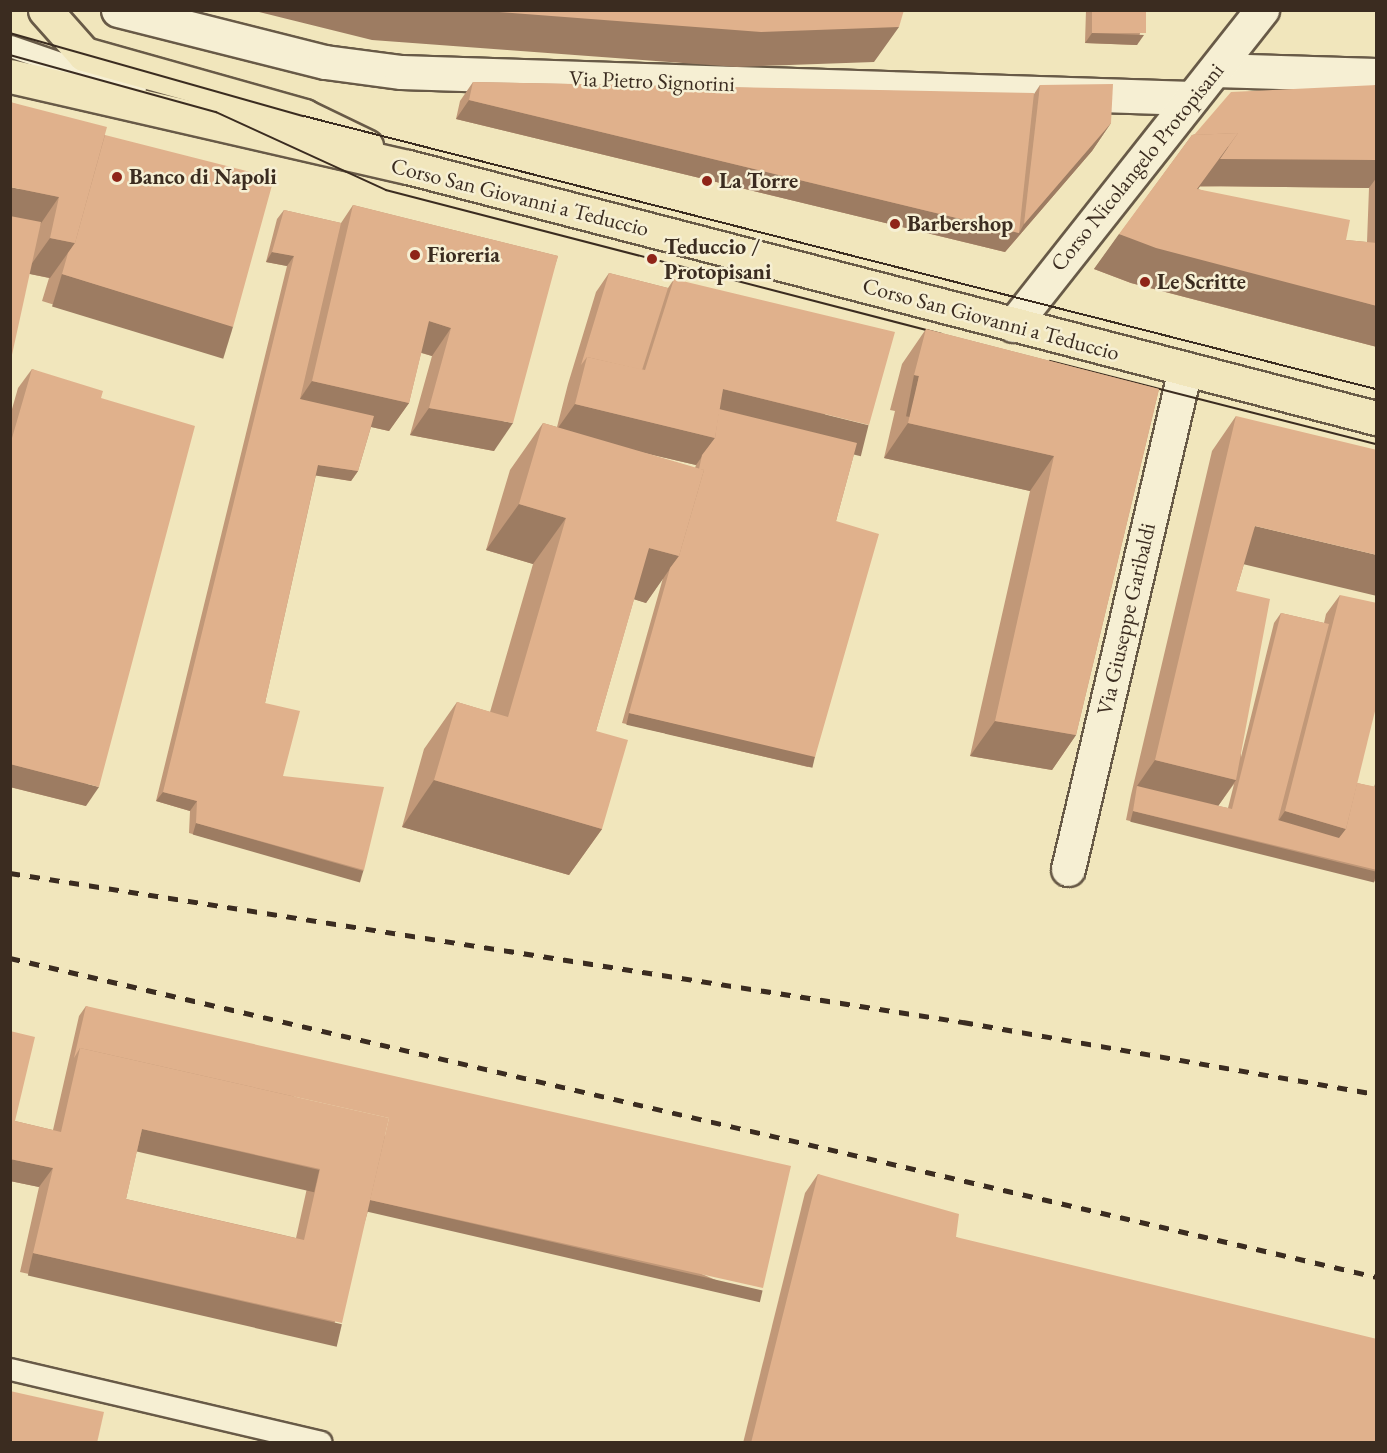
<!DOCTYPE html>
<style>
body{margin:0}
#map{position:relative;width:1387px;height:1453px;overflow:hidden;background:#f1e6bc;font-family:"EB Garamond",serif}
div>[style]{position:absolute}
.roads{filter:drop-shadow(2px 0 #685a47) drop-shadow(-2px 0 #685a47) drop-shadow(0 2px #685a47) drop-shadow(0 -2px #685a47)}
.service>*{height:21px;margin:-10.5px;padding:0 10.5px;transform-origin:10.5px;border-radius:10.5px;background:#f6efd3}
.minor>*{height:33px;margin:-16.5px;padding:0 16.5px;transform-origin:16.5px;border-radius:16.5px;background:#f6efd3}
.primary>*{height:33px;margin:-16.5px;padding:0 16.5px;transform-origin:16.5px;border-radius:16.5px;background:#f1e6bc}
.tram>*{height:1.5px;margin:-0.75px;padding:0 0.75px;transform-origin:0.75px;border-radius:0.75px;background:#3b2c20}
.rail>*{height:4.5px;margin-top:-2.25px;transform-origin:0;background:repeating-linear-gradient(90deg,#3b2c20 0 10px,transparent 0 20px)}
.wall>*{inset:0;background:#c19878}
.shaded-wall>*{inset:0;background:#9d7c62;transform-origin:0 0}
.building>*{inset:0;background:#e0b18c;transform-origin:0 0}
.dots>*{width:16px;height:16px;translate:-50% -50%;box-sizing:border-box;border:3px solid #f6efd3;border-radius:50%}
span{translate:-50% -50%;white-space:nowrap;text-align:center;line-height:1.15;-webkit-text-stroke:5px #f6efd3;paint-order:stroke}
.street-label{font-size:22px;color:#3b2c20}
.poi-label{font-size:22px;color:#3b2c20;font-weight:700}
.left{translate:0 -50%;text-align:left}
.frame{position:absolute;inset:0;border:12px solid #3b2c20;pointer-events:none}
</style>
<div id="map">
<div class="roads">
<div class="service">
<div style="left:10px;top:46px;width:132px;rotate:19deg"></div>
<div style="left:10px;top:1369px;width:319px;rotate:13.2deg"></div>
</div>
<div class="minor">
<div style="left:118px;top:10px;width:213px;rotate:14.1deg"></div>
<div style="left:325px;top:62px;width:77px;rotate:7.5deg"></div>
<div style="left:401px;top:72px;width:791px;rotate:1.88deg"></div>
<div style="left:1215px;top:70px;width:161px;rotate:1.8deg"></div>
<div style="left:1013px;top:325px;width:402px;rotate:-51.7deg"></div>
<div style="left:1068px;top:869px;width:514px;rotate:-76.83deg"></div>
</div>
<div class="primary">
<div style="left:45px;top:10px;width:59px;rotate:48.4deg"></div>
<div style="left:84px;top:54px;width:229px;rotate:15.7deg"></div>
<div style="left:304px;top:116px;width:69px;rotate:25.8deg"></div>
<div style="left:10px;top:76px;width:408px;rotate:12.9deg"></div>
<div style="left:408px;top:167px;width:1000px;rotate:14.54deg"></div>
</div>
</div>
<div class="tram">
<div style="left:10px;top:33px;width:305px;rotate:15.8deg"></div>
<div style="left:304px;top:116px;width:1106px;rotate:14.29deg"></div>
<div style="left:10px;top:55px;width:214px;rotate:15.5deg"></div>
<div style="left:216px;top:112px;width:187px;rotate:24.6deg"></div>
<div style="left:386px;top:190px;width:574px;rotate:14.52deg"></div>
<div style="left:1050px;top:361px;width:336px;rotate:14.3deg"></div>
</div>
<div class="rail">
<div style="left:10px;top:873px;width:965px;rotate:8.89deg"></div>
<div style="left:963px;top:1022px;width:419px;rotate:9.9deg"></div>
<div style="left:10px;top:958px;width:1403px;rotate:13.14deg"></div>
</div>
<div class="wall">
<div style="clip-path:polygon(1086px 10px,1146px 10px,1137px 45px,1085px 43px)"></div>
<div style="clip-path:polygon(473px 82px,1034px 94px,1040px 85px,1111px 123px,1092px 151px,1005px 252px,456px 119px,460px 101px)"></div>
<div style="clip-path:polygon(evenodd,1377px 85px,1377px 347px,1131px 283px,1094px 269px,1192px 135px,1377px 85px,1206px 178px,1200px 186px,1369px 188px,1367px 242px,1346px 240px,1198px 189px,1206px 178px)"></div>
<div style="clip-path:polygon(10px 102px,105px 135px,214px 355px,42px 301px,49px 278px,30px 274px)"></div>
<div style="clip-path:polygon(353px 205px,558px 256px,494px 451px,410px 435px,432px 356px,421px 353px,409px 403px,389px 431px,371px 427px,358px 471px,351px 481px,316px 475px,265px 703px,283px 776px,364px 870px,357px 880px,189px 833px,190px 811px,156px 801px,287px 266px,266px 262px,277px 219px,284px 210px,341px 223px)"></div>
<div style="clip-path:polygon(evenodd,609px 273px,668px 288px,674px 279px,857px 443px,836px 521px,815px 757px,808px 767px,622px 723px,663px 578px,646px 603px,634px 599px,596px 731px,602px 829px,569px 875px,402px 827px,424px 749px,457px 702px,490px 712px,533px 564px,486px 550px,510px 470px,543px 423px,557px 427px,568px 384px,596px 292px,609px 273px,640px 452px,696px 465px,695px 468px,640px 452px)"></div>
<div style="clip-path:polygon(926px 329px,1159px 389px,1076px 735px,1052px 770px,970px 756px,1030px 491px,884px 458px,895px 411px,890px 410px,902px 364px)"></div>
<div style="clip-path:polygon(32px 369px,101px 398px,86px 806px,10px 787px,10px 416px,18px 388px)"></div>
<div style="clip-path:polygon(evenodd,1236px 416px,1244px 564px,1236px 591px,1241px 757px,1274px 623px,1281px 613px,1324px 623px,1326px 614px,1340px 595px,1357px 783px,1374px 787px,1377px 778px,1377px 882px,1126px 820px,1131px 795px,1212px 451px,1236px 416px,1234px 784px,1228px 808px,1218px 806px,1234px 784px)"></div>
<div style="clip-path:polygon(evenodd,86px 1006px,757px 1298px,368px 1211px,329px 1342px,20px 1272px,39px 1187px,10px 1181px,10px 1031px,15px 1121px,53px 1130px,79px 1016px,86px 1006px,137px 1150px,307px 1188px,296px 1238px,126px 1199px,137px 1150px)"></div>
<div style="clip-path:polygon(818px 1174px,956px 1237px,1377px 1443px,743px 1443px,805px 1193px)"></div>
</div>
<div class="shaded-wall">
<div style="clip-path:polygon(251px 10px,384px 10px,392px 12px,393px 10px,473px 10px,899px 27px,874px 62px,737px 67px,372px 40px)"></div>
<div style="clip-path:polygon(1092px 33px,1144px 35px,1137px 45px,1085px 43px)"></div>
<div style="clip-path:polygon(469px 100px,1019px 233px,1024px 224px,1111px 123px,1092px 151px,1005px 252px,456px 119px)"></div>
<div style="clip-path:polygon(1187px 143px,1377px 160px,1377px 177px,1369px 188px,1200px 186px,1206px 178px,1173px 224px)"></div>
<div style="clip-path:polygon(10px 187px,59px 197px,35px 232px,10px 227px)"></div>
<div style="clip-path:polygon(1119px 234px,1377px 306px,1377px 347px,1131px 283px,1094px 269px)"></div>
<div style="clip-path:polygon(50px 238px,75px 243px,50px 278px,25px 273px)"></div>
<div style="clip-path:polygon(272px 252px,294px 256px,287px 266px,266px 262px)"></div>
<div style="left:62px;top:274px;width:179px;height:34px;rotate:17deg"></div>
<div style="clip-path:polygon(429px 321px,451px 328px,432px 356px,410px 349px)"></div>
<div style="left:914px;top:375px;width:5px;height:42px;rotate:11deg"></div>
<div style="clip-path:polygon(312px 381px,409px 403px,389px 431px,293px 409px)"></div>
<div style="left:723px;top:389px;width:150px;height:32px;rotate:14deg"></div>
<div style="clip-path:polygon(575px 404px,715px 438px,696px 465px,555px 432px)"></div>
<div style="clip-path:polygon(429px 408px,513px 423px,494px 451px,410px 435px)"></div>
<div style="clip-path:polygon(908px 423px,1054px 456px,1030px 491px,884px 458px)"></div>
<div style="clip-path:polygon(318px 465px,358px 471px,351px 481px,312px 475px)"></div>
<div style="clip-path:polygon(519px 504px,566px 518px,533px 564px,486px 550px)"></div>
<div style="clip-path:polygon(1255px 526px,1377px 555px,1377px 596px,1230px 561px)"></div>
<div style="clip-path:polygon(649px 548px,679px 556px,646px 603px,617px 594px)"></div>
<div style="left:629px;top:713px;width:191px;height:12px;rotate:13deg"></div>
<div style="clip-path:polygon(995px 721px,1076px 735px,1052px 770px,970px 756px)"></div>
<div style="clip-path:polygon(1155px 760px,1236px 780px,1212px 815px,1137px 786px)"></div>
<div style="clip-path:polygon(10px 764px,99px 787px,86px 806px,10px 787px)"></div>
<div style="clip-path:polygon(434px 780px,602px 829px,569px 875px,402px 827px)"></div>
<div style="clip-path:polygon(163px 792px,197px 801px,190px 811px,156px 801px)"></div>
<div style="left:1133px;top:811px;width:251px;height:11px;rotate:14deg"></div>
<div style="clip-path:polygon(1285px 811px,1346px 829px,1332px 848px,1272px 830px)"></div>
<div style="left:196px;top:823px;width:174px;height:12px;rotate:16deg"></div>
<div style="left:142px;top:1129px;width:182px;height:23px;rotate:13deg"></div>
<div style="clip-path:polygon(10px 1159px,53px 1168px,39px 1187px,10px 1181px)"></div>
<div style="left:366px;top:1199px;width:407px;height:12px;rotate:13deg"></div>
<div style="left:33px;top:1253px;width:317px;height:23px;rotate:13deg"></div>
</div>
<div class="building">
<div style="clip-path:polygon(473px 10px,904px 10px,899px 27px,761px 32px)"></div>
<div style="left:1092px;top:10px;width:54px;height:23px"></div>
<div style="clip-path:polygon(473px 82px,1034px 93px,1019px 233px,469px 100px)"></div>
<div style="clip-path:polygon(1113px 84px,1111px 123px,1024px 224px,1040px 85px)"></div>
<div style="clip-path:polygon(1377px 85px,1377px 160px,1220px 159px,1238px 133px,1194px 135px,1231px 92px)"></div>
<div style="clip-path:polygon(10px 102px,107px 127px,75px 243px,50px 238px,59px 197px,10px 187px)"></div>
<div style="clip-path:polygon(1238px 133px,1197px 189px,1350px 220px,1346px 240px,1377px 243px,1377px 306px,1156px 248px,1119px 234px,1192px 135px)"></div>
<div style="clip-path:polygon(105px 135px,274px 178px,233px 327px,62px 274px,68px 253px,75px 243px)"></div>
<div style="clip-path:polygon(353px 205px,558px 256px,513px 423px,429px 408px,451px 328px,429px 321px,409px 403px,312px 381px)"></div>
<div style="clip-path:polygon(284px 210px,341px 223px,300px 399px,374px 416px,358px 471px,318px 465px,265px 703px,300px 711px,283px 776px,384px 787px,364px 870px,196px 823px,197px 801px,163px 792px,294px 256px,272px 252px)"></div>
<div style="clip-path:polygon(10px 216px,41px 222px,10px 364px)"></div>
<div style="clip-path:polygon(609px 273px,668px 288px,642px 370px,587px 357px,581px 365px)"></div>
<div style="clip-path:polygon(674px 279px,895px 332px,869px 425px,723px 389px,715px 438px,575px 404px,587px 357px,645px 370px)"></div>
<div style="clip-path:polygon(926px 329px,1159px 389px,1076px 735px,995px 721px,1054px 456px,908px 423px,919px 376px,914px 375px)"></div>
<div style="clip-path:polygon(32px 369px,103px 391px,101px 398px,195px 426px,99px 787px,10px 764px,10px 445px)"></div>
<div style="clip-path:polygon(719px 409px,857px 443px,836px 521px,879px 534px,815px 757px,629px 713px,670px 568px,679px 556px,704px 470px,699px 469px,702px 455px,715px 438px)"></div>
<div style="clip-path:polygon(1236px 416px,1377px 450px,1377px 555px,1255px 526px,1236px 591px,1270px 599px,1236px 780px,1155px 760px)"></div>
<div style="clip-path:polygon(543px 423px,704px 470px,679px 556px,649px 548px,596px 731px,628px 740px,602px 829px,434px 780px,457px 702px,508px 717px,566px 518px,519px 504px)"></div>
<div style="clip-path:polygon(1340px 595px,1377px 603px,1377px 703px,1346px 829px,1285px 811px)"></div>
<div style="clip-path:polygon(1281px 613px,1329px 624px,1278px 820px,1339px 838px,1346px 829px,1357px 783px,1377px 787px,1377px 870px,1133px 811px,1137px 786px,1232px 809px)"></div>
<div style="clip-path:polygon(86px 1006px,791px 1166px,763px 1288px,370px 1200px,389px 1118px,80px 1048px,74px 1058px)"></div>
<div style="clip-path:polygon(evenodd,10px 1031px,35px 1037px,15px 1121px,61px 1132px,80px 1048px,389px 1118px,342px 1323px,33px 1253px,53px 1168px,10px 1159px,10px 1031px,142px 1129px,320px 1169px,304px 1240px,126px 1199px,142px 1129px)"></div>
<div style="clip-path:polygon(818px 1174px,959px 1214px,956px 1237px,1377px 1339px,1377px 1443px,751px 1443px)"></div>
<div style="clip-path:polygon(10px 1391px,104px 1412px,97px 1443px,10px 1443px)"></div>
</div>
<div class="dots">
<div style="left:117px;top:177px;background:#8f2418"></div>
<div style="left:707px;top:181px;background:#8f2418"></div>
<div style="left:895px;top:224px;background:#8f2418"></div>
<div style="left:415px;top:255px;background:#8f2418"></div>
<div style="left:652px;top:259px;background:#8f2418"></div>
<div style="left:1145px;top:282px;background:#8f2418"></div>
</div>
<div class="street-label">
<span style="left:652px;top:81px;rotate:2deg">Via Pietro Signorini</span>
<span style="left:1137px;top:167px;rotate:-51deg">Corso Nicolangelo Protopisani</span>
<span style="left:520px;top:197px;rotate:14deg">Corso San Giovanni a Teduccio</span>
<span style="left:991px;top:319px;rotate:15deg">Corso San Giovanni a Teduccio</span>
<span style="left:1126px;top:619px;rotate:-77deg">Via Giuseppe Garibaldi</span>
</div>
<div class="poi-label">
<span class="left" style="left:129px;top:177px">Banco di Napoli</span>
<span class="left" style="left:719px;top:181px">La Torre</span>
<span class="left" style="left:907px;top:224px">Barbershop</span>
<span class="left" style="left:664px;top:259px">Teduccio /<br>Protopisani</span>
<span class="left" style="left:427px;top:255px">Fioreria</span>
<span class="left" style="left:1157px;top:282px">Le Scritte</span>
</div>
<div class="frame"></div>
</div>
